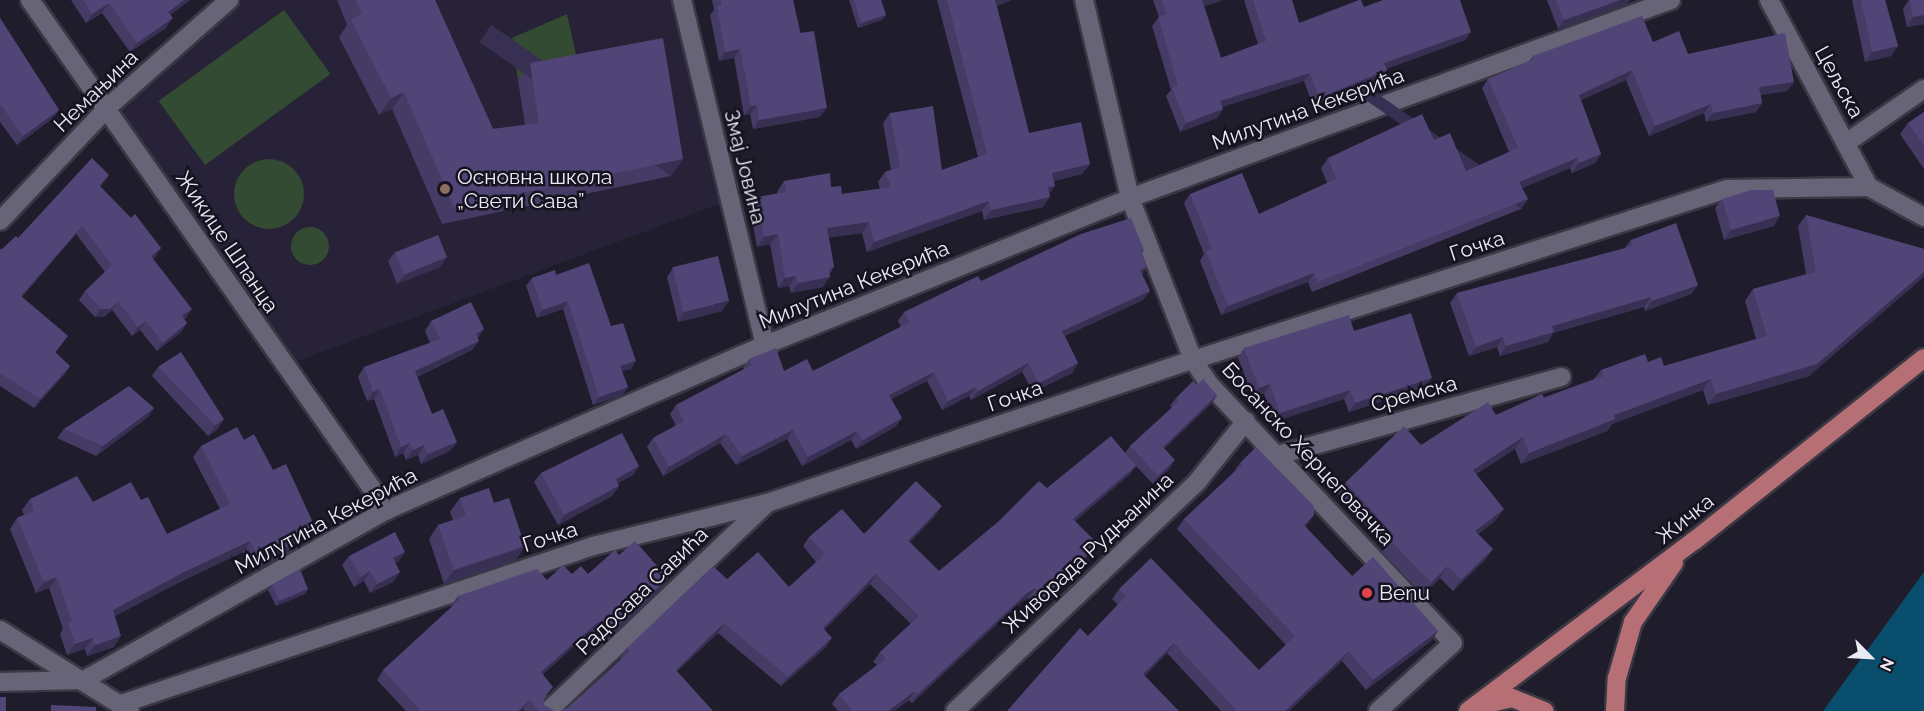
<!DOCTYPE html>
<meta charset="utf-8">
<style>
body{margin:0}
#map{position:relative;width:1924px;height:711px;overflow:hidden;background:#1f1c2b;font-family:Raleway,sans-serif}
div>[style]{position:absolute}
.built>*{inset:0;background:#272237}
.green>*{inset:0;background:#344b33;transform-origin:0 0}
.round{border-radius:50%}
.water>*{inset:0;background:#094e6c}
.roads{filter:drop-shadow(2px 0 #3b3844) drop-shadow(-2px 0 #3b3844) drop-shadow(0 2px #3b3844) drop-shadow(0 -2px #3b3844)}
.minor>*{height:18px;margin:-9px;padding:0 9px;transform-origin:9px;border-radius:9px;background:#676477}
.major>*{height:18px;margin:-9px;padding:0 9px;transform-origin:9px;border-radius:9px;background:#b76f76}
.wall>*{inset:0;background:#453b65}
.shaded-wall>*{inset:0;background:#383053;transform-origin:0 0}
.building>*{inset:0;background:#504576;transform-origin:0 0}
.dots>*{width:16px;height:16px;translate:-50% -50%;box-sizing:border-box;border:3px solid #161321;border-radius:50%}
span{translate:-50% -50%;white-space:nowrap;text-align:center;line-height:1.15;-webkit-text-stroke:5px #161321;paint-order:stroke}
.street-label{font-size:21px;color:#ebe9f4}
.poi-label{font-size:21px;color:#ebe9f4}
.left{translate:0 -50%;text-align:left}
.north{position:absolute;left:1840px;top:627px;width:60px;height:60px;-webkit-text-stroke:4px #161321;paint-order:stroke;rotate:114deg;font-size:16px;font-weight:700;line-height:24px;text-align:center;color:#ebe9f4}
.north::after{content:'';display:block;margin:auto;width:21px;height:27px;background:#ebe9f4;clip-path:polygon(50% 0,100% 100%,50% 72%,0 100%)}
</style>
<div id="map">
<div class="built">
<div style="clip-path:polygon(229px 0,682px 0,730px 200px,284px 366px,108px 107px)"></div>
</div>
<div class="green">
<div style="left:284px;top:10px;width:79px;height:155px;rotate:54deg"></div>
<div style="clip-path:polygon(567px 14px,579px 68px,518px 80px,512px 38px)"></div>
<div class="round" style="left:234px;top:159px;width:70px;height:70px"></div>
<div class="round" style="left:291px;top:227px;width:38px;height:38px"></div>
</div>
<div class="water">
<div style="clip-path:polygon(1924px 572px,1924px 711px,1823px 711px)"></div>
</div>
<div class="roads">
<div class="minor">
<div style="left:30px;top:0;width:623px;rotate:55.01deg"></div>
<div style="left:682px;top:0;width:355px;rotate:76.5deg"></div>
<div style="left:1084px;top:0;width:203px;rotate:76.9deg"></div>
<div style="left:1130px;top:198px;width:174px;rotate:68.7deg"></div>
<div style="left:1193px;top:360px;width:30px;rotate:56deg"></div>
<div style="left:1210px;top:385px;width:354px;rotate:46.7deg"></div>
<div style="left:1453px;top:643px;width:101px;rotate:137.8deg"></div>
<div style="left:1769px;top:0;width:212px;rotate:61.9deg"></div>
<div style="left:1846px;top:143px;width:95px;rotate:-34.7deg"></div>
<div style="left:0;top:221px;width:157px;rotate:-46.5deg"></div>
<div style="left:108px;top:107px;width:162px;rotate:-41.5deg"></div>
<div style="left:1278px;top:455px;width:294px;rotate:-15.4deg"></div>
<div style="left:0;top:630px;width:153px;rotate:31.9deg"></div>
<div style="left:0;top:682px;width:84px;rotate:-1.4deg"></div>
<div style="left:84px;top:680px;width:347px;rotate:-29.3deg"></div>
<div style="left:387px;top:510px;width:412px;rotate:-23.6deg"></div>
<div style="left:765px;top:345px;width:393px;rotate:-21.9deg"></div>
<div style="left:1130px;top:198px;width:576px;rotate:-20.1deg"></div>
<div style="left:121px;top:704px;width:498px;rotate:-18.5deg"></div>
<div style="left:593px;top:546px;width:179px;rotate:-13.9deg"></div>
<div style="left:767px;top:503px;width:449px;rotate:-18.6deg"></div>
<div style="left:1193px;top:360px;width:561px;rotate:-17.76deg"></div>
<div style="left:1727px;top:189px;width:142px;rotate:-0.8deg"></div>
<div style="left:1869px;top:187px;width:63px;rotate:28.6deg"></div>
<div style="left:548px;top:711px;width:301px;rotate:-43.5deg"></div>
<div style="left:955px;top:711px;width:333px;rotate:-43.4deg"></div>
<div style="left:1197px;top:482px;width:78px;rotate:-51.2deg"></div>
</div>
<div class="major">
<div style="left:1482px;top:705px;width:31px;rotate:-13deg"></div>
<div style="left:1512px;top:698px;width:35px;rotate:22deg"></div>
<div style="left:1468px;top:711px;width:283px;rotate:-37deg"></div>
<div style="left:1694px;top:541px;width:294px;rotate:-38.5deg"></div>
<div style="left:1615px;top:711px;width:33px;rotate:-87deg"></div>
<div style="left:1617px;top:678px;width:58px;rotate:-74.1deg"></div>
<div style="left:1633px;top:622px;width:72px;rotate:-55.2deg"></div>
</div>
</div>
<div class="wall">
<div style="clip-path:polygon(71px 0,190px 0,170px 15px,166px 28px,130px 52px,102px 13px,86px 23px)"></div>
<div style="clip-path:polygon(337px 0,435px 0,493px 129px,525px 125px,518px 80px,530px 63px,683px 159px,671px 176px,442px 224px,392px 109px,379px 115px,339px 37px,347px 25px)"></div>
<div style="clip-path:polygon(712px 0,793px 0,820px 117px,753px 129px,750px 114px,744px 115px,734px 58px,719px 61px,710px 15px,714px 10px)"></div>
<div style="clip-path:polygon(849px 0,881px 0,886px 15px,882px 20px,858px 28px)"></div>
<div style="clip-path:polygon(937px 0,1011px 0,997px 6px,1029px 133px,1090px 164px,1082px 174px,1054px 181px,1049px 194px,1043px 207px,984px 220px,982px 211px,867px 252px,862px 233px,829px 237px,834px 267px,830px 273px,823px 287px,791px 293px,789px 286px,778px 288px,770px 244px,757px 247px,750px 208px,757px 197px,777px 194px,777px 192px,784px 181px,831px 187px,842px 194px,880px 189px,878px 182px,885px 172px,891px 170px,883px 123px,890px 113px,942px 170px,978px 157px)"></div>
<div style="clip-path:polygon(1153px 0,1221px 0,1221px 1px,1204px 6px,1221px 58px,1258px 44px,1244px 0,1292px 0,1299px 23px,1364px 7px,1471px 32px,1465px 40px,1386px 69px,1387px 70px,1380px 79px,1313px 106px,1304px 81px,1222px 107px,1223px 109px,1217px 118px,1180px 132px,1166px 96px,1171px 90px,1152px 26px,1159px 17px)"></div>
<div style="clip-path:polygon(1547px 0,1630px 0,1627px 4px,1558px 29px)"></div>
<div style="clip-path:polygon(1852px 0,1885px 0,1898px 46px,1891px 56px,1865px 62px)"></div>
<div style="clip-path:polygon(1909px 0,1924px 0,1924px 24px,1907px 27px,1903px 9px)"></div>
<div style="clip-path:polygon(0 18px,59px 110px,52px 119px,17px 145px,0 122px)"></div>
<div style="clip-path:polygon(1653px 42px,1688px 54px,1794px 82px,1787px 91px,1761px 95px,1762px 103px,1756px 112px,1706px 122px,1704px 113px,1649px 136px,1626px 80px,1581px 100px,1601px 154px,1595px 163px,1572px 173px,1570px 168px,1522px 188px,1528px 199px,1521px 209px,1312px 292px,1308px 282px,1221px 315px,1200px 261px,1204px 254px,1184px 203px,1190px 194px,1259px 214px,1327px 183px,1321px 168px,1328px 158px,1434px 140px,1466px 171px,1509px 152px,1482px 88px,1488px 79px,1529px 61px,1533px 56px)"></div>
<div style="clip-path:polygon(1924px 112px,1924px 169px,1900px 134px,1908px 123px)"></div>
<div style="clip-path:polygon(109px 175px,100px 187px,161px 248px,155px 257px,153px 259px,186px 318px,184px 319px,187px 323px,181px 332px,157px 351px,140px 330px,132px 336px,112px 310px,104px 317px,95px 317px,79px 300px,85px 291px,105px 272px,76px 234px,22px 297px,68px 336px,55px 353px,70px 366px,64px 375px,34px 408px,0 386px,0 248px,1px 250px,18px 238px)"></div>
<div style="clip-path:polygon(1722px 199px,1774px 226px,1724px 240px,1715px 208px)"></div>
<div style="clip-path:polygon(1806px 215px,1924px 249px,1809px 376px,1708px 405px,1703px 390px,1612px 424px,1607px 431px,1521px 464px,1515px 449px,1476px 474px,1496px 520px,1478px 534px,1493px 549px,1485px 560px,1453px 591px,1440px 578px,1423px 595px,1382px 552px,1386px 547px,1338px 494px,1346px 482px,1421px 445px,1496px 415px,1594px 379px,1601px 370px,1648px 362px,1664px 366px,1756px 339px,1745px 301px,1753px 289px,1806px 274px,1798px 226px)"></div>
<div style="clip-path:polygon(1631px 240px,1698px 285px,1691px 294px,1645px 311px,1644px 307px,1553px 333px,1548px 342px,1500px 356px,1497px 347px,1469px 356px,1450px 303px,1457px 293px,1624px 249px)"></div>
<div style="clip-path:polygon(1144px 250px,1142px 253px,1147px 267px,1142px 275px,1150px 291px,1143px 300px,1065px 336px,1078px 363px,1072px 373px,1033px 392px,1022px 372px,971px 400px,969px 396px,942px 410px,927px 381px,891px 399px,902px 418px,895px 427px,856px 449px,851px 440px,802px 466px,787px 439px,736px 465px,720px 443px,663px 476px,647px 447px,653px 438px,676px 426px,670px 414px,676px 405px,744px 369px,743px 368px,749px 359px,784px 371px,813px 371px,901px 327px,898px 321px,904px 312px,981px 281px)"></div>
<div style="clip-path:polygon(395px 252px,440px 267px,397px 284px,388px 261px)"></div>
<div style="clip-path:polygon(673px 268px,722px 311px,678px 322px,667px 277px)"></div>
<div style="clip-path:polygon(556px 275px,611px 326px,631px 369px,622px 371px,628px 387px,622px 395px,593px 405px,563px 309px,537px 318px,526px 286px,532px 278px)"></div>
<div style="clip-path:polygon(431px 321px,484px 329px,478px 338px,472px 350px,417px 377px,432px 414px,457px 442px,450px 451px,421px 464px,418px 455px,406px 460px,403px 453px,395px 457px,374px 399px,367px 401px,358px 377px,364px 367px,430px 343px,425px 331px)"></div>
<div style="clip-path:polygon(1354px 331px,1425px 387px,1349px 412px,1344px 399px,1273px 422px,1264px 393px,1253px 397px,1238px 358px,1244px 348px)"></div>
<div style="clip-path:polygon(158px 367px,218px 429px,208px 436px,152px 376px)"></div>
<div style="clip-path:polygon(1197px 385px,1217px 395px,1212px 403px,1164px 448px,1170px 468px,1153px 484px,1136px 466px,1129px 475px,1075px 521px,1091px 553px,1036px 607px,1028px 598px,1021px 602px,912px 703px,909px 700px,894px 711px,838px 711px,832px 704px,839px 694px,877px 665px,873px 662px,880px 652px,911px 624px,870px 584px,825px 629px,826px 647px,781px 686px,718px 633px,677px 671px,569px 707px,622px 659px,620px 658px,627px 648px,727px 579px,789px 587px,816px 562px,803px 546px,809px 537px,864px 534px,935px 516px,910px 542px,939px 571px,1047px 488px,1125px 453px,1130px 446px,1172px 408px,1170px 406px,1176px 398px)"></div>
<div style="clip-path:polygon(154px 408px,148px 417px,96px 456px,57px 438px,64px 429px)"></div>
<div style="clip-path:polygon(244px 440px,273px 470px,315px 527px,307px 538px,294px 544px,287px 553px,259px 569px,258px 565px,251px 569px,243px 552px,178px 583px,115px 616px,114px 647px,87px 656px,85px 649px,67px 655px,60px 634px,63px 629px,49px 588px,36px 593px,10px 529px,17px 518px,24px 515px,22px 510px,30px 499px,93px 502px,141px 500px,167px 534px,220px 509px,193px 457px,201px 446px)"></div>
<div style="clip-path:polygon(1240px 463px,1314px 515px,1305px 527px,1352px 576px,1438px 631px,1431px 641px,1366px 690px,1342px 661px,1289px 711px,1221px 711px,1167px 653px,1145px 676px,1088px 636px,1118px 605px,1112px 599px,1119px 589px,1259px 670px,1286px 645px,1177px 529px,1184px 519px,1233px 473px)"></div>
<div style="clip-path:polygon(639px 466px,633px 475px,618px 483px,619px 486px,612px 496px,558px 525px,534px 482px,541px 473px)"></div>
<div style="clip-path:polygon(460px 498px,525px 546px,516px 560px,444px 584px,429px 539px,438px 525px,453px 520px,450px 512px)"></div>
<div style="clip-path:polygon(619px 555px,668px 578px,662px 588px,604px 643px,591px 631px,543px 674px,547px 697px,544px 700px,544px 705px,554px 711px,525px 711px,523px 709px,521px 711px,406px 711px,377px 680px,383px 670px,452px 607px,451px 605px,458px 596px,547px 580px,572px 574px,588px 574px)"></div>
<div style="clip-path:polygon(349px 556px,399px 561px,395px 563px,400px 572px,393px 582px,370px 593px,364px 581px,354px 587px,342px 565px)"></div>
<div style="clip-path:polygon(272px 585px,308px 589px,305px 594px,276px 606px,268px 590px)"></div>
</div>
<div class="shaded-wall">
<div style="clip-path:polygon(184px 0,190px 0,162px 21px,168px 12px)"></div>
<div style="clip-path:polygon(994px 0,1011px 0,988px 9px)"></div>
<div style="clip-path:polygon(1202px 0,1221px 0,1221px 1px,1196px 9px)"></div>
<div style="clip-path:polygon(1620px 0,1630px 0,1627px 4px,1558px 29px,1564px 20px)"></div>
<div style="clip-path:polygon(109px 3px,102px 13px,86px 23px,92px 14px)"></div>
<div style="clip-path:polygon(886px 15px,882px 20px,858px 28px,861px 23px)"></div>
<div style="clip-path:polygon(1924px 15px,1924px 24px,1907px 27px,1913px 17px)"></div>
<div style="clip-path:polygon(173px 18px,166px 28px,130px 52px,137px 43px)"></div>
<div style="clip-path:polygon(1471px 32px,1465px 40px,1377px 72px,1384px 63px)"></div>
<div style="clip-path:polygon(1898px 46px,1891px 56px,1865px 62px,1872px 52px)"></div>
<div style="clip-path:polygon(740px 49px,734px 58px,719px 61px,725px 52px)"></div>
<div style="clip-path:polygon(1387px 70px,1380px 79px,1313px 106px,1319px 98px)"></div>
<div style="clip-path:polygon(1632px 70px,1626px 80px,1572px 104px,1579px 95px)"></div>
<div style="clip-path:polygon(1310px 73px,1304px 81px,1214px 109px,1220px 101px)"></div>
<div style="clip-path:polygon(1794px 82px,1787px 91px,1753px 96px,1759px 87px)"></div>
<div style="clip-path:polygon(404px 92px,392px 109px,379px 115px,391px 98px)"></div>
<div style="clip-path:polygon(1762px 103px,1756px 112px,1706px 122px,1713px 113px)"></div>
<div style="clip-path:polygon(1711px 104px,1704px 113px,1649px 136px,1655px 126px)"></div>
<div style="clip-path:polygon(757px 105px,750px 114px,744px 115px,751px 106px)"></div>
<div style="clip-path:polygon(827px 108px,820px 117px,753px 129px,759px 120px)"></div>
<div style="clip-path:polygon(1223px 109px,1217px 118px,1180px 132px,1186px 123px)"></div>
<div style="clip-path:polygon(59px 110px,52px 119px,17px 145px,23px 136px)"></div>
<div style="clip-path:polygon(1601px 154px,1595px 163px,1572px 173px,1579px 163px)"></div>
<div style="clip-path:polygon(1577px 158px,1570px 168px,1513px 192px,1519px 182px)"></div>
<div style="left:683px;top:159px;width:21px;height:234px;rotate:125deg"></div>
<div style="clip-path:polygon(1090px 164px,1082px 174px,1045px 183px,1052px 173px)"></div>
<div style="clip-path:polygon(1055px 186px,1048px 196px,1048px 187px)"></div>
<div style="clip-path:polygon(1050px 197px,1043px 207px,984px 220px,991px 210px)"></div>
<div style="left:1528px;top:199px;width:12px;height:226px;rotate:125deg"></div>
<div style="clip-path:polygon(989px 201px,982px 211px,867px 252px,874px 242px)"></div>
<div style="clip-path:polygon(1780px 216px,1774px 226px,1724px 240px,1731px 230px)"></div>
<div style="clip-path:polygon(869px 222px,862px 233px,820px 239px,827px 228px)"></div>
<div style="clip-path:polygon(82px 226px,76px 234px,15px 305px,21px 296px)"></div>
<div style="clip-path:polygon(778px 234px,770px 244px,757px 247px,764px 237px)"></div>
<div style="clip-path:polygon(161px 248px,155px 257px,145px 265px,151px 256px)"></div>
<div style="clip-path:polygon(447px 257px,440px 267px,397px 284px,404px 275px)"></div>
<div style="clip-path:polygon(1147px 267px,1141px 276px,1140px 270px)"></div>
<div style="clip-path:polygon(1924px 272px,1924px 277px,1809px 376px,1708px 405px,1716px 394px)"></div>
<div style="clip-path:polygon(1314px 273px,1308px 282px,1221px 315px,1228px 306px)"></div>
<div style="clip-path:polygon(796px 276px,789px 286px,778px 288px,785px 278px)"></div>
<div style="clip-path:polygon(830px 277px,823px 287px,791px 293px,798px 283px)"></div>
<div style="clip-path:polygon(1698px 285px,1691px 294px,1645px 311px,1652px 301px)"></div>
<div style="clip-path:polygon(1150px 291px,1143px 300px,1056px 340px,1062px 331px)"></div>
<div style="clip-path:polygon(1651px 297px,1644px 307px,1553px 333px,1548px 342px,1500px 356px,1506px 346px,1552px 326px)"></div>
<div style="clip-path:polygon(568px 301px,563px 309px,537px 318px,542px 310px)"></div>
<div style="clip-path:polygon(729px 301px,722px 311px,678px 322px,684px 312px)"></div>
<div style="clip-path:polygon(118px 302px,112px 310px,104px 317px,95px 317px,101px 309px)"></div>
<div style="clip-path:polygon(192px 309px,186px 318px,176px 325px,182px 316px)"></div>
<div style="clip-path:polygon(146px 321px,140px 330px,132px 336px,138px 327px)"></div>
<div style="clip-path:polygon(187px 323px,181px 332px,157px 351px,163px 343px)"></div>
<div style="clip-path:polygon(484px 329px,477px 339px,476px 334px)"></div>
<div style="clip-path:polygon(1503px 337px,1497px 347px,1469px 356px,1476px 347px)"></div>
<div style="clip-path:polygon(479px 341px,472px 350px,409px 381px,415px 371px)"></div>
<div style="clip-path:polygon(636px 361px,631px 369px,615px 373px,620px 366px)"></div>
<div style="clip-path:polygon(1028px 363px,1022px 372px,971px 400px,978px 391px)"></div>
<div style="clip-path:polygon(1078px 363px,1072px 373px,1033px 392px,1039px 383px)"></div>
<div style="clip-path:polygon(70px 366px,64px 375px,34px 408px,40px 399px)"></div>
<div style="clip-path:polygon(934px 372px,927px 381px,882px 404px,889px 395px)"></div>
<div style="clip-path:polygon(1432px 378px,1425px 387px,1349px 412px,1355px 403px)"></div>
<div style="clip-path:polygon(1711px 379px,1703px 390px,1612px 424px,1607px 431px,1521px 464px,1529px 453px,1614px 415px)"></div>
<div style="clip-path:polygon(1270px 384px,1264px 393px,1253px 397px,1259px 388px)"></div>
<div style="clip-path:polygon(628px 387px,622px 395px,593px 405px,599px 397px)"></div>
<div style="clip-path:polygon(976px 387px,969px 396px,942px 410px,948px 401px)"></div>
<div style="clip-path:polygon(380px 389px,374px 399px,367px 401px,373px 392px)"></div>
<div style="clip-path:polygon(1350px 390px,1344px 399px,1273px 422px,1280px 413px)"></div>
<div style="clip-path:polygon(1217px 395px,1212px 403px,1158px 455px,1163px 447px)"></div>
<div style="clip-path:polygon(154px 408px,148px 417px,96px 456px,103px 446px)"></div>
<div style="clip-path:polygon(902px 418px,895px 427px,856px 449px,863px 440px)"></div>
<div style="clip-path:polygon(224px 419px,218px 429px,208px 436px,215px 426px)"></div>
<div style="clip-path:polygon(793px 430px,787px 439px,736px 465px,742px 456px)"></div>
<div style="clip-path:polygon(857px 431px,851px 440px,802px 466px,808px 457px)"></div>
<div style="clip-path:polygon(726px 434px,720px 443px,663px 476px,669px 467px)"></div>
<div style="clip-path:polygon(1523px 437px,1515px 449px,1465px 481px,1473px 470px)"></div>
<div style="clip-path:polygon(457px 442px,450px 451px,421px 464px,428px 454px)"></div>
<div style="clip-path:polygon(410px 443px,403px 453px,395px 457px,401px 447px)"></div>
<div style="clip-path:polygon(424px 445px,418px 455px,406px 460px,413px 450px)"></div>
<div style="clip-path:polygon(1175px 460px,1170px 468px,1153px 484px,1158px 476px)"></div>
<div style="clip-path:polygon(639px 466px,633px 475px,609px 488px,616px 479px)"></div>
<div style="clip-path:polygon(1136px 466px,1129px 475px,1067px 528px,1073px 519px)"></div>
<div style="clip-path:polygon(619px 486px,612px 496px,558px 525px,564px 515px)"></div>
<div style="clip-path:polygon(942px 506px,935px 516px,902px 550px,908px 541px)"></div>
<div style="clip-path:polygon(1504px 509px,1496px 520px,1467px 542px,1475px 531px)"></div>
<div style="clip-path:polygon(1314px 515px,1307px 525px,1296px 535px,1304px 525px)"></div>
<div style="clip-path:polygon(315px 527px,307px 538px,294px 544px,287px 553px,259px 569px,267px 558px,293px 536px)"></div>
<div style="clip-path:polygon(250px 541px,243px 552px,178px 583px,105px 621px,113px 610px,186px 571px)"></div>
<div style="clip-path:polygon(1098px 544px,1091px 553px,1036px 607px,1043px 598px)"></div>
<div style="clip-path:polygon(525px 546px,516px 560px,444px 584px,454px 570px)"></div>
<div style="clip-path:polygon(1493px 549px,1485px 560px,1453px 591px,1461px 580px)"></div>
<div style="clip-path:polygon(405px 552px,399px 561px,386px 568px,393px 558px)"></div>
<div style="clip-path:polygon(265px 554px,258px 565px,251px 569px,258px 557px)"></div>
<div style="clip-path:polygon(1448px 566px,1440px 578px,1423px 595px,1431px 583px)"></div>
<div style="clip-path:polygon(370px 571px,364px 581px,354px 587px,361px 577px)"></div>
<div style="clip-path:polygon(400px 572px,393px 582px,370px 593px,377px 584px)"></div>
<div style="clip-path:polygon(876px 574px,870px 584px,817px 637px,823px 628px)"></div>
<div style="clip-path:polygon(57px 577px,49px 588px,36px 593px,44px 582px)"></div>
<div style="clip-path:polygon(668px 578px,662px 588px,604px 643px,610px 633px)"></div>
<div style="clip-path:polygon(1035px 588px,1028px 598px,1021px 602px,912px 703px,918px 694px,1027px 593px)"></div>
<div style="clip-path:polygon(308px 589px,305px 594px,276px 606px,279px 601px)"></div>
<div style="clip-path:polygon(598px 622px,591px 631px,534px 681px,541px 672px)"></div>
<div style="clip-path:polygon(724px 623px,718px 633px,669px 679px,676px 670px)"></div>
<div style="clip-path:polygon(1438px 631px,1431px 641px,1366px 690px,1373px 680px)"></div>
<div style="clip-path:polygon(121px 636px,114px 647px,87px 656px,95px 645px)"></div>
<div style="clip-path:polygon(93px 638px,85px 649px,67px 655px,75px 644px)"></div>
<div style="clip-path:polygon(832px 638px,826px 647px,781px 686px,788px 677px)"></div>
<div style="clip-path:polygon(1174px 643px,1167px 653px,1136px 685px,1143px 674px)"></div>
<div style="clip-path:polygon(1349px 651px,1342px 661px,1289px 711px,1285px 711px)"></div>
<div style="clip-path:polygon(915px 691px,909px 700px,894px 711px,888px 711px)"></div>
<div style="clip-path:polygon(530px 700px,521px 711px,518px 711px)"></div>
</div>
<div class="building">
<div style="clip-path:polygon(83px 0,184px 0,168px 12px,173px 18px,137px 43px,109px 3px,92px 14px)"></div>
<div style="clip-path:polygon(356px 0,435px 0,493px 129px,539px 123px,530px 63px,663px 38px,683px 159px,454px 207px,404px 92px,391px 98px,351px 20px,362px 14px)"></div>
<div style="clip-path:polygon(721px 0,793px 0,800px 33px,814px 31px,827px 108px,759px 120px,757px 105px,751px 106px,740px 49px,725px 52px,717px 6px,722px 5px)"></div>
<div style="clip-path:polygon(854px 0,881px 0,886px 15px,861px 23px)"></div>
<div style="clip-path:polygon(947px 0,995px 0,1029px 133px,1081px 122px,1090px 164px,1052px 173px,1055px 186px,1048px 187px,1050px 197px,991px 210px,989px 201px,874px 242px,869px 222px,827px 228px,834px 267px,829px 268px,830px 277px,798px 283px,796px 276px,785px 278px,778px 234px,764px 237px,757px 197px,786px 192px,784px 181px,830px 173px,831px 187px,841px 186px,842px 194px,891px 187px,885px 172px,900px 167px,890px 113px,933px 106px,942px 170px,987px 154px)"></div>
<div style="clip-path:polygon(1162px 0,1202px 0,1221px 58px,1266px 41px,1253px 0,1292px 0,1299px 23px,1359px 0,1361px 0,1364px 7px,1383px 0,1460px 0,1471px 32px,1384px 63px,1387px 70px,1319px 98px,1310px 73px,1220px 101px,1223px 109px,1186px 123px,1172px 88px,1178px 85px,1158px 17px,1167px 14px)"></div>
<div style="clip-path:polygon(1556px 0,1620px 0,1564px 20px)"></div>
<div style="clip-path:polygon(1861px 0,1885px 0,1898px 46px,1872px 52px)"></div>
<div style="clip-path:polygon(1910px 0,1924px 0,1924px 15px,1913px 17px)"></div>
<div style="clip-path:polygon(1642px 16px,1653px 42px,1679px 31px,1688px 54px,1785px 33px,1794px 82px,1759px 87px,1762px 103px,1713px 113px,1711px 104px,1655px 126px,1632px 70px,1579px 95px,1601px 154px,1579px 163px,1577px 158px,1519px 182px,1528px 199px,1318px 282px,1314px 273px,1228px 306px,1206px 252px,1212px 249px,1190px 194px,1242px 173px,1259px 214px,1336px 179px,1328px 158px,1422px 114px,1434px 140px,1450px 133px,1466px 171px,1518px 148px,1488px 79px,1534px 59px,1533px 56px)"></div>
<div style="clip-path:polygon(0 18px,59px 110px,23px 136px,0 104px)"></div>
<div style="clip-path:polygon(1924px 112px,1924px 145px,1908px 123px)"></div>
<div style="clip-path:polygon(92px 158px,109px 175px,99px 185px,131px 218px,135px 214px,161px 248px,151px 256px,192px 309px,182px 316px,187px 323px,163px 343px,146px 321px,138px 327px,118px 302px,110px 309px,101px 309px,85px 291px,112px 265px,82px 226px,21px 296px,68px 336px,55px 352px,70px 366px,40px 399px,0 373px,0 248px,1px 250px,16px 236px,18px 238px)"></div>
<div style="clip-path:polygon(1751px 190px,1773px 190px,1780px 216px,1731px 230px,1722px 199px)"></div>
<div style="clip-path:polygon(1806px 215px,1924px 249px,1924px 272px,1817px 364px,1716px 394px,1711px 379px,1614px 415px,1615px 419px,1529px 453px,1523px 437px,1473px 470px,1504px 509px,1475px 531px,1493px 549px,1461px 580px,1448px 566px,1431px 583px,1390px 540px,1395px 536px,1346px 482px,1404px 426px,1421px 445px,1488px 402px,1496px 415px,1542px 394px,1544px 398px,1604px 376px,1601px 370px,1645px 354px,1648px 362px,1661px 357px,1664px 366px,1767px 336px,1753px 289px,1816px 272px)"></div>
<div style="clip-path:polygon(1131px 218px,1144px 250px,1141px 251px,1147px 267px,1140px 270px,1150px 291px,1062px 331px,1078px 363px,1039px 383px,1028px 363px,978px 391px,976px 387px,948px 401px,934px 372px,889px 395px,902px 418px,863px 440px,857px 431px,808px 457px,793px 430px,742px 456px,726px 434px,669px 467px,653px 438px,684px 421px,676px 405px,752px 365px,749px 359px,776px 348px,784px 371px,807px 359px,813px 371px,910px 322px,904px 312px,978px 276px,981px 281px,1081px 234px)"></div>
<div style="clip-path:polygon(1676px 223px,1698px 285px,1652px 301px,1651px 297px,1552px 326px,1554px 332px,1506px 346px,1503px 337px,1476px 347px,1457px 293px,1633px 246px,1631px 240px)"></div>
<div style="left:438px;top:235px;width:24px;height:46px;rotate:68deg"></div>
<div style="left:718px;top:256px;width:46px;height:47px;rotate:76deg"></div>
<div style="clip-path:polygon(589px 263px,611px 326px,623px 323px,636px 361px,620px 366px,628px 387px,599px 397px,568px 301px,542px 310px,532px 278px,555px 270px,556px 275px)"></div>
<div style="clip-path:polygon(471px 302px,484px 329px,476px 334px,479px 341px,415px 371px,432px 414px,443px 409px,457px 442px,428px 454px,424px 445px,413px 450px,410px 443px,401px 447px,380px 389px,373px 392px,364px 367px,440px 339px,431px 321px)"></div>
<div style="clip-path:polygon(1411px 313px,1432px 378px,1355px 403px,1350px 390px,1280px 413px,1270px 384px,1259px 388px,1244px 348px,1349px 315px,1354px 331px)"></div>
<div style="clip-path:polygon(181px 352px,224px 419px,215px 426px,158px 367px)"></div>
<div style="clip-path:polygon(1203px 379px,1217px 395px,1163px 447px,1175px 460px,1158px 476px,1130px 446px,1179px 401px,1176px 398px,1193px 381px,1197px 385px)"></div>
<div style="clip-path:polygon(129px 386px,154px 408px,103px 446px,64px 429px)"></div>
<div style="clip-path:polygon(237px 427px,244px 440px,254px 434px,273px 470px,286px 464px,315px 527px,293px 536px,295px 542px,267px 558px,265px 554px,258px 557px,250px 541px,186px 571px,113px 610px,121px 636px,95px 645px,93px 638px,75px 644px,68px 623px,72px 621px,57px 577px,44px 582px,17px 518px,34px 511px,30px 499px,77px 476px,93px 502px,131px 482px,141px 500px,148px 497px,167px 534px,230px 504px,201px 446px)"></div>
<div style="clip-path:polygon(622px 433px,639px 466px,616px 479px,619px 486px,564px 515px,541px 473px)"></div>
<div style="clip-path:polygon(1111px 436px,1136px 466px,1073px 519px,1098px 544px,1043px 598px,1035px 588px,1027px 593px,918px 694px,915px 691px,888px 711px,852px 711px,839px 694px,886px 659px,880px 652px,919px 616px,876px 574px,823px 628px,832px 638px,788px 677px,724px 623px,676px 670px,713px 711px,560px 711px,569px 707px,630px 651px,627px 648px,713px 566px,727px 579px,758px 552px,789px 587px,825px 554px,809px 537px,842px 509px,864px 534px,916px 481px,942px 506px,908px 541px,939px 571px,999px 521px,1039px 481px,1047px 488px)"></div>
<div style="clip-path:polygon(1256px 447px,1314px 506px,1314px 515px,1304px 525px,1352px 576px,1373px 557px,1438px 631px,1373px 680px,1349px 651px,1285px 711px,1237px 711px,1174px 643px,1143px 674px,1179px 711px,1007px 711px,1080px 628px,1088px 636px,1126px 596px,1119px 589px,1151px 558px,1259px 670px,1295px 636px,1184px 519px,1242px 465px,1240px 463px)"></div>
<div style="clip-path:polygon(489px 488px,494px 503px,509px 498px,525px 546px,454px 570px,438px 525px,466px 516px,460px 498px)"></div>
<div style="clip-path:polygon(395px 532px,405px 552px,393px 558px,400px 572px,377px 584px,370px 571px,361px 577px,349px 556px)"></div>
<div style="clip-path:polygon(635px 541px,668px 578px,610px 633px,598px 622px,541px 672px,553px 687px,544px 698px,544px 705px,554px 711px,539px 711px,530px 700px,518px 711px,421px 711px,383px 670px,459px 600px,458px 596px,537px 569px,547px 580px,563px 565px,572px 574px,581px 566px,588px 574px,615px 550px,619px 555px)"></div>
<div style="clip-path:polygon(300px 569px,308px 589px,279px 601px,272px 585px)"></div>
<div style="left:0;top:697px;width:6px;height:14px"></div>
<div style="clip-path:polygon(51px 705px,96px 707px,96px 711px,51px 711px)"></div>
</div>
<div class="dots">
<div style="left:445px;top:189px;background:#8d6e63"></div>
<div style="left:1367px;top:593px;background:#e0444e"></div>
</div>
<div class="street-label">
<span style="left:1839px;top:82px;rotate:61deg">Цељска</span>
<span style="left:96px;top:91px;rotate:-44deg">Немањина</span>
<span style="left:1308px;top:109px;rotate:-20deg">Милутина Кекерића</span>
<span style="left:745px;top:167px;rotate:76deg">Змај Јовина</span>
<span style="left:227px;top:242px;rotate:56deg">Жикице Шпанца</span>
<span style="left:1477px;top:246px;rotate:-18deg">Гочка</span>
<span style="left:854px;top:285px;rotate:-22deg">Милутина Кекерића</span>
<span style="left:1414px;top:394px;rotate:-15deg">Сремска</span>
<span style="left:1015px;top:396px;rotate:-19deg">Гочка</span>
<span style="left:1308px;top:454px;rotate:47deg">Босанско Херцеговачка</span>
<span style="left:1685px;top:519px;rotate:-38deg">Жичка</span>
<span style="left:326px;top:521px;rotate:-28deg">Милутина Кекерића</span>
<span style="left:550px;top:537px;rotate:-18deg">Гочка</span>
<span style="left:1088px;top:553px;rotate:-43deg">Живорада Рудњанина</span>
<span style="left:642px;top:591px;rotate:-44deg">Радосава Савића</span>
</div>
<div class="poi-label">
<span class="left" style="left:457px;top:189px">Основна школа<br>„Свети Сава”</span>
<span class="left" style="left:1379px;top:593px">Benu</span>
</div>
<div class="north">N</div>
</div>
